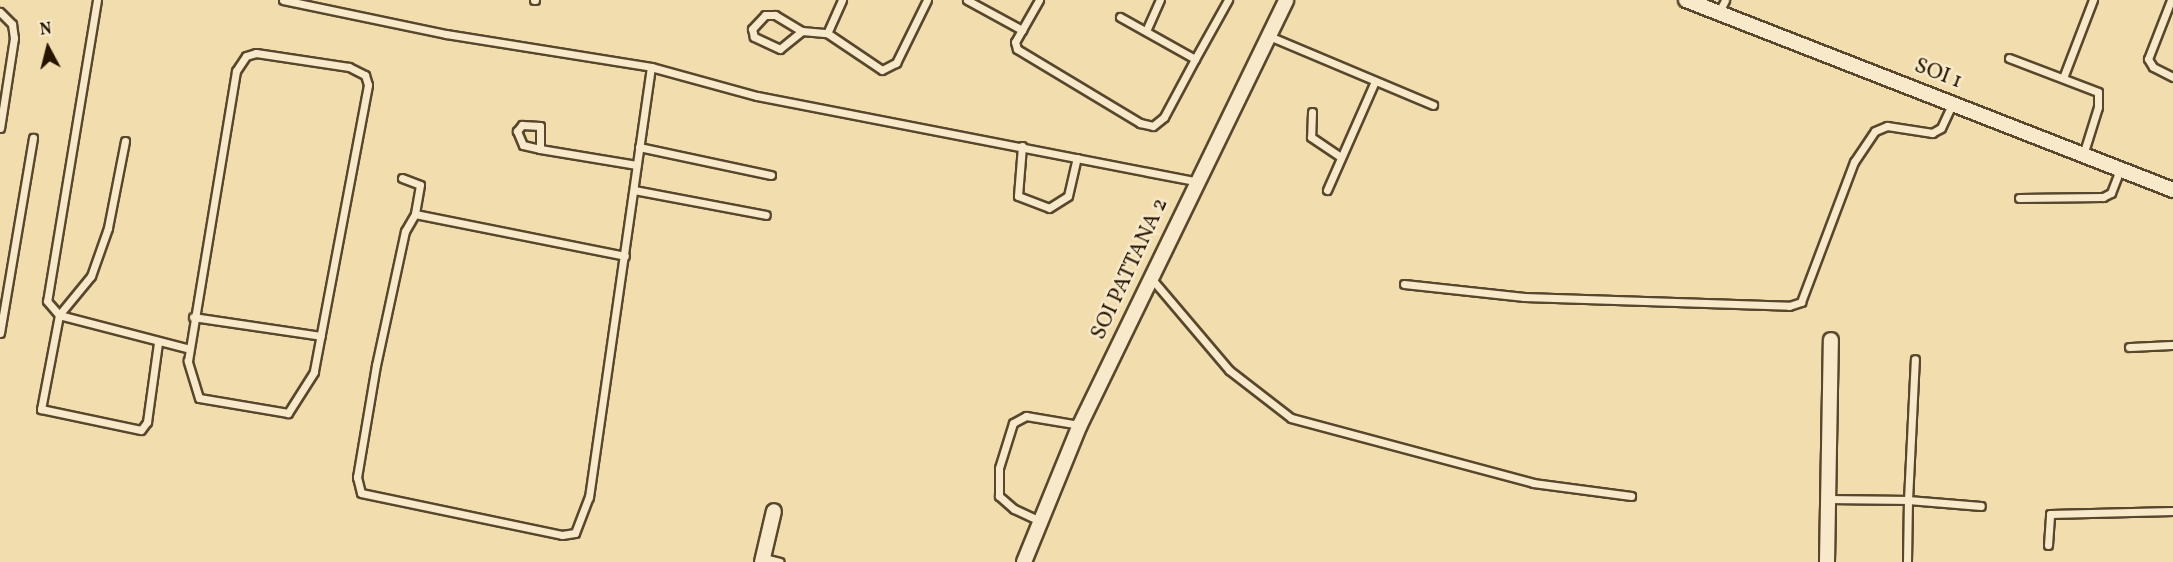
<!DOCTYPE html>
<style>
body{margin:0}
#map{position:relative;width:2173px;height:562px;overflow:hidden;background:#f2ddae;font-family:Vollkorn,serif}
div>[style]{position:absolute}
.roads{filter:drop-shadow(2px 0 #58472c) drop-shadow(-2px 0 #58472c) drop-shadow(0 2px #58472c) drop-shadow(0 -2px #58472c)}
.service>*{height:7px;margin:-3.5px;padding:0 3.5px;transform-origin:3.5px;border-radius:3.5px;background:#f7e9ca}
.minor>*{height:14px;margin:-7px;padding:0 7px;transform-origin:7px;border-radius:7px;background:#f7e9ca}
span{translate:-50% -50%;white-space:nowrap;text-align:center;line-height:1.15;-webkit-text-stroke:5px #f7e9ca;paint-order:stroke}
.street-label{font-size:22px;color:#251500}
.north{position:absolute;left:18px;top:18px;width:60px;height:60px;-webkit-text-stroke:4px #f7e9ca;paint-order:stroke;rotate:353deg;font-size:16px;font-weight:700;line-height:24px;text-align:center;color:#251500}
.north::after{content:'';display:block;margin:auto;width:21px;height:27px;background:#251500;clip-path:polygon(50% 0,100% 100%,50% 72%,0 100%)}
</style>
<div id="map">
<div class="roads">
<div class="service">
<div style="left:97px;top:0;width:305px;rotate:99.4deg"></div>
<div style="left:47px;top:301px;width:18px;rotate:49deg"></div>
<div style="left:59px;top:315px;width:132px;rotate:14.5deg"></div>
<div style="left:283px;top:0;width:167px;rotate:11.8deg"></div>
<div style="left:446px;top:34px;width:208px;rotate:9.1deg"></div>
<div style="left:651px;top:67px;width:110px;rotate:15.3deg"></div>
<div style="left:757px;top:96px;width:445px;rotate:11deg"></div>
<div style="left:534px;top:0;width:1px"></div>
<div style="left:842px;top:0;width:36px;rotate:114deg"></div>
<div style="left:827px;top:33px;width:66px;rotate:33.9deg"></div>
<div style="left:882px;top:70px;width:16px;rotate:-27deg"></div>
<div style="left:896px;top:63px;width:70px;rotate:-63.8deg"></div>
<div style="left:967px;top:0;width:63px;rotate:28.6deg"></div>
<div style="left:1039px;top:0;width:48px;rotate:119.7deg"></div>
<div style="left:1015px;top:42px;width:7px;rotate:74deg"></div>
<div style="left:1017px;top:49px;width:144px;rotate:31deg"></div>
<div style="left:1140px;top:123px;width:13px;rotate:13deg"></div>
<div style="left:1153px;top:126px;width:14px;rotate:-39deg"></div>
<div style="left:1164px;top:117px;width:66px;rotate:-61.9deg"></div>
<div style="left:2171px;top:0;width:63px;rotate:111.3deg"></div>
<div style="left:2148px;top:59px;width:9px;rotate:58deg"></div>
<div style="left:2153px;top:67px;width:22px;rotate:27deg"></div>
<div style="left:0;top:12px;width:17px;rotate:45deg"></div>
<div style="left:12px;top:24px;width:14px;rotate:82deg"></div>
<div style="left:14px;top:38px;width:91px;rotate:98.8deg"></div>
<div style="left:1719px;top:12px;width:13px;rotate:-63deg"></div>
<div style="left:1120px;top:17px;width:86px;rotate:29.2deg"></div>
<div style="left:1195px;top:59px;width:68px;rotate:-60.8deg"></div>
<div style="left:802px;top:31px;width:28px;rotate:141deg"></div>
<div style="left:780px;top:49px;width:29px;rotate:-155deg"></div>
<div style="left:754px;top:37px;width:8px;rotate:-104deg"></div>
<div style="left:752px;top:29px;width:19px;rotate:-47deg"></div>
<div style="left:765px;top:15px;width:10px"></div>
<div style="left:775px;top:15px;width:31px;rotate:31deg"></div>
<div style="left:802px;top:31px;width:25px;rotate:5deg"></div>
<div style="left:1146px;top:31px;width:34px;rotate:-66deg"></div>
<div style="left:1269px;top:36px;width:178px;rotate:22.8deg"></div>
<div style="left:256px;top:53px;width:94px;rotate:8.6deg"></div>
<div style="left:349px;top:67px;width:18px;rotate:27deg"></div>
<div style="left:365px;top:75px;width:10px;rotate:73deg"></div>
<div style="left:368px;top:85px;width:292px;rotate:100.7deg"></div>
<div style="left:314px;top:372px;width:49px;rotate:122.4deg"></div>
<div style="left:288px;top:413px;width:90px;rotate:-170.4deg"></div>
<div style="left:199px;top:398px;width:39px;rotate:-107deg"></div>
<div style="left:188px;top:361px;width:294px;rotate:-80.6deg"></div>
<div style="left:236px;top:71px;width:18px;rotate:-56deg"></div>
<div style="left:246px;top:56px;width:10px;rotate:-17deg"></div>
<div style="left:2009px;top:58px;width:95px;rotate:20.9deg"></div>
<div style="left:2098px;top:92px;width:15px;rotate:90deg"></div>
<div style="left:2098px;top:107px;width:47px;rotate:107.3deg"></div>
<div style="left:2063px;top:78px;width:84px;rotate:-69deg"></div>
<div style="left:1312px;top:112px;width:25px;rotate:92deg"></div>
<div style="left:1311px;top:137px;width:36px;rotate:34deg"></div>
<div style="left:125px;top:141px;width:89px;rotate:101.1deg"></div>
<div style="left:108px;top:228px;width:51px;rotate:109.5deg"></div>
<div style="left:91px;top:276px;width:50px;rotate:129.4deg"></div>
<div style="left:59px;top:315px;width:96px;rotate:100.8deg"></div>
<div style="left:41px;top:409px;width:102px;rotate:11.9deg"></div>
<div style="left:141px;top:430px;width:10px;rotate:-53deg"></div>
<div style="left:147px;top:422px;width:80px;rotate:-82.1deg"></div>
<div style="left:1022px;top:146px;width:50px;rotate:94.6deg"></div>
<div style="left:1018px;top:196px;width:33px;rotate:21deg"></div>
<div style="left:1049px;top:208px;width:22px;rotate:-32deg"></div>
<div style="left:1068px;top:196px;width:39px;rotate:-77deg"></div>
<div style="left:639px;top:147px;width:135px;rotate:12deg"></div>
<div style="left:540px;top:149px;width:23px;rotate:-90deg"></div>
<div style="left:540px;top:126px;width:18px;rotate:-177deg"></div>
<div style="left:522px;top:125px;width:8px;rotate:130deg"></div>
<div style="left:517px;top:131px;width:15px;rotate:67deg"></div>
<div style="left:523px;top:145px;width:17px;rotate:13deg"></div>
<div style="left:540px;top:149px;width:98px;rotate:9.4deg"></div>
<div style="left:402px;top:178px;width:19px;rotate:21deg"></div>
<div style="left:420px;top:185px;width:29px;rotate:100deg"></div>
<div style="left:415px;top:214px;width:214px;rotate:11.3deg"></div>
<div style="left:634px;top:190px;width:134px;rotate:10.7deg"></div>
<div style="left:1327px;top:190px;width:119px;rotate:-66.2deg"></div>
<div style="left:2019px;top:198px;width:84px;rotate:-0.7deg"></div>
<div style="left:2103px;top:197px;width:9px;rotate:-27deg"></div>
<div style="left:2111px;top:193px;width:26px;rotate:-69deg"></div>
<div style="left:415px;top:214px;width:20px;rotate:120deg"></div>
<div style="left:405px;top:231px;width:137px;rotate:102.2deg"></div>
<div style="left:376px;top:365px;width:114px;rotate:99.6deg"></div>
<div style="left:357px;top:477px;width:16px;rotate:76deg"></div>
<div style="left:361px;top:493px;width:205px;rotate:11.8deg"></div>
<div style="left:562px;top:535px;width:13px;rotate:-9deg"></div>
<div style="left:575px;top:533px;width:39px;rotate:-69deg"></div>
<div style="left:589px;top:497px;width:434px;rotate:-81.8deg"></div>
<div style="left:1151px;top:278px;width:121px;rotate:49.7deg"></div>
<div style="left:1229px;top:370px;width:78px;rotate:37.7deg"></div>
<div style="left:1291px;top:418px;width:251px;rotate:15deg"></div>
<div style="left:1533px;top:483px;width:99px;rotate:7.6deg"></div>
<div style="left:1404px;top:284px;width:121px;rotate:6.2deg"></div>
<div style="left:1524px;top:297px;width:265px;rotate:1.9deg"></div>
<div style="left:1789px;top:306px;width:13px;rotate:-18deg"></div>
<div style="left:1801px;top:302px;width:150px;rotate:-69.3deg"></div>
<div style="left:1854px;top:162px;width:37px;rotate:-56deg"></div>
<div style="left:1875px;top:131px;width:13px;rotate:-23deg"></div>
<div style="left:1887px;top:126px;width:46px;rotate:8.8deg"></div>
<div style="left:1932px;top:133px;width:10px;rotate:-29deg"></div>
<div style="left:1941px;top:128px;width:29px;rotate:-65deg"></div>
<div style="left:193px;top:317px;width:129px;rotate:8.4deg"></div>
<div style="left:0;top:333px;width:198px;rotate:-80.4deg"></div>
<div style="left:2129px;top:347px;width:44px;rotate:-2.6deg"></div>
<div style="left:1830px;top:499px;width:78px;rotate:0.7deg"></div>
<div style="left:1908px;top:500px;width:141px;rotate:-87.2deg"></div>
<div style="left:1040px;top:521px;width:29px;rotate:-155deg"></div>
<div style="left:1014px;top:509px;width:20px;rotate:-139deg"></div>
<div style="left:999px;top:496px;width:28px;rotate:-90deg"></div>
<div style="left:999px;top:468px;width:47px;rotate:-72.7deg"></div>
<div style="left:1013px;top:423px;width:15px;rotate:-28deg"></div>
<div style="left:1026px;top:416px;width:55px;rotate:9.5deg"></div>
<div style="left:2048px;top:545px;width:31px;rotate:-86deg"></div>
<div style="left:2050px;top:514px;width:123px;rotate:-1.4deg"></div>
<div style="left:764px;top:558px;width:16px;rotate:14deg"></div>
<div style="left:1907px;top:562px;width:62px;rotate:-89.1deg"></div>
<div style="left:1908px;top:500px;width:73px;rotate:4.7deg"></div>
</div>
<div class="minor">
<div style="left:1686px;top:0;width:523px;rotate:21.31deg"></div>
<div style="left:762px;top:562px;width:52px;rotate:-76.8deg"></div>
<div style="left:1024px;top:562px;width:148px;rotate:-67.8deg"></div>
<div style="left:1080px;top:425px;width:472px;rotate:-64.1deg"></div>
<div style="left:1827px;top:562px;width:222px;rotate:-89deg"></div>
</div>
</div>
<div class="street-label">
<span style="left:1938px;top:74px;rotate:21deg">SOI 1</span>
<span style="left:1130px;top:269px;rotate:-65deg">SOI PATTANA 2</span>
</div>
<div class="north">N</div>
</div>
